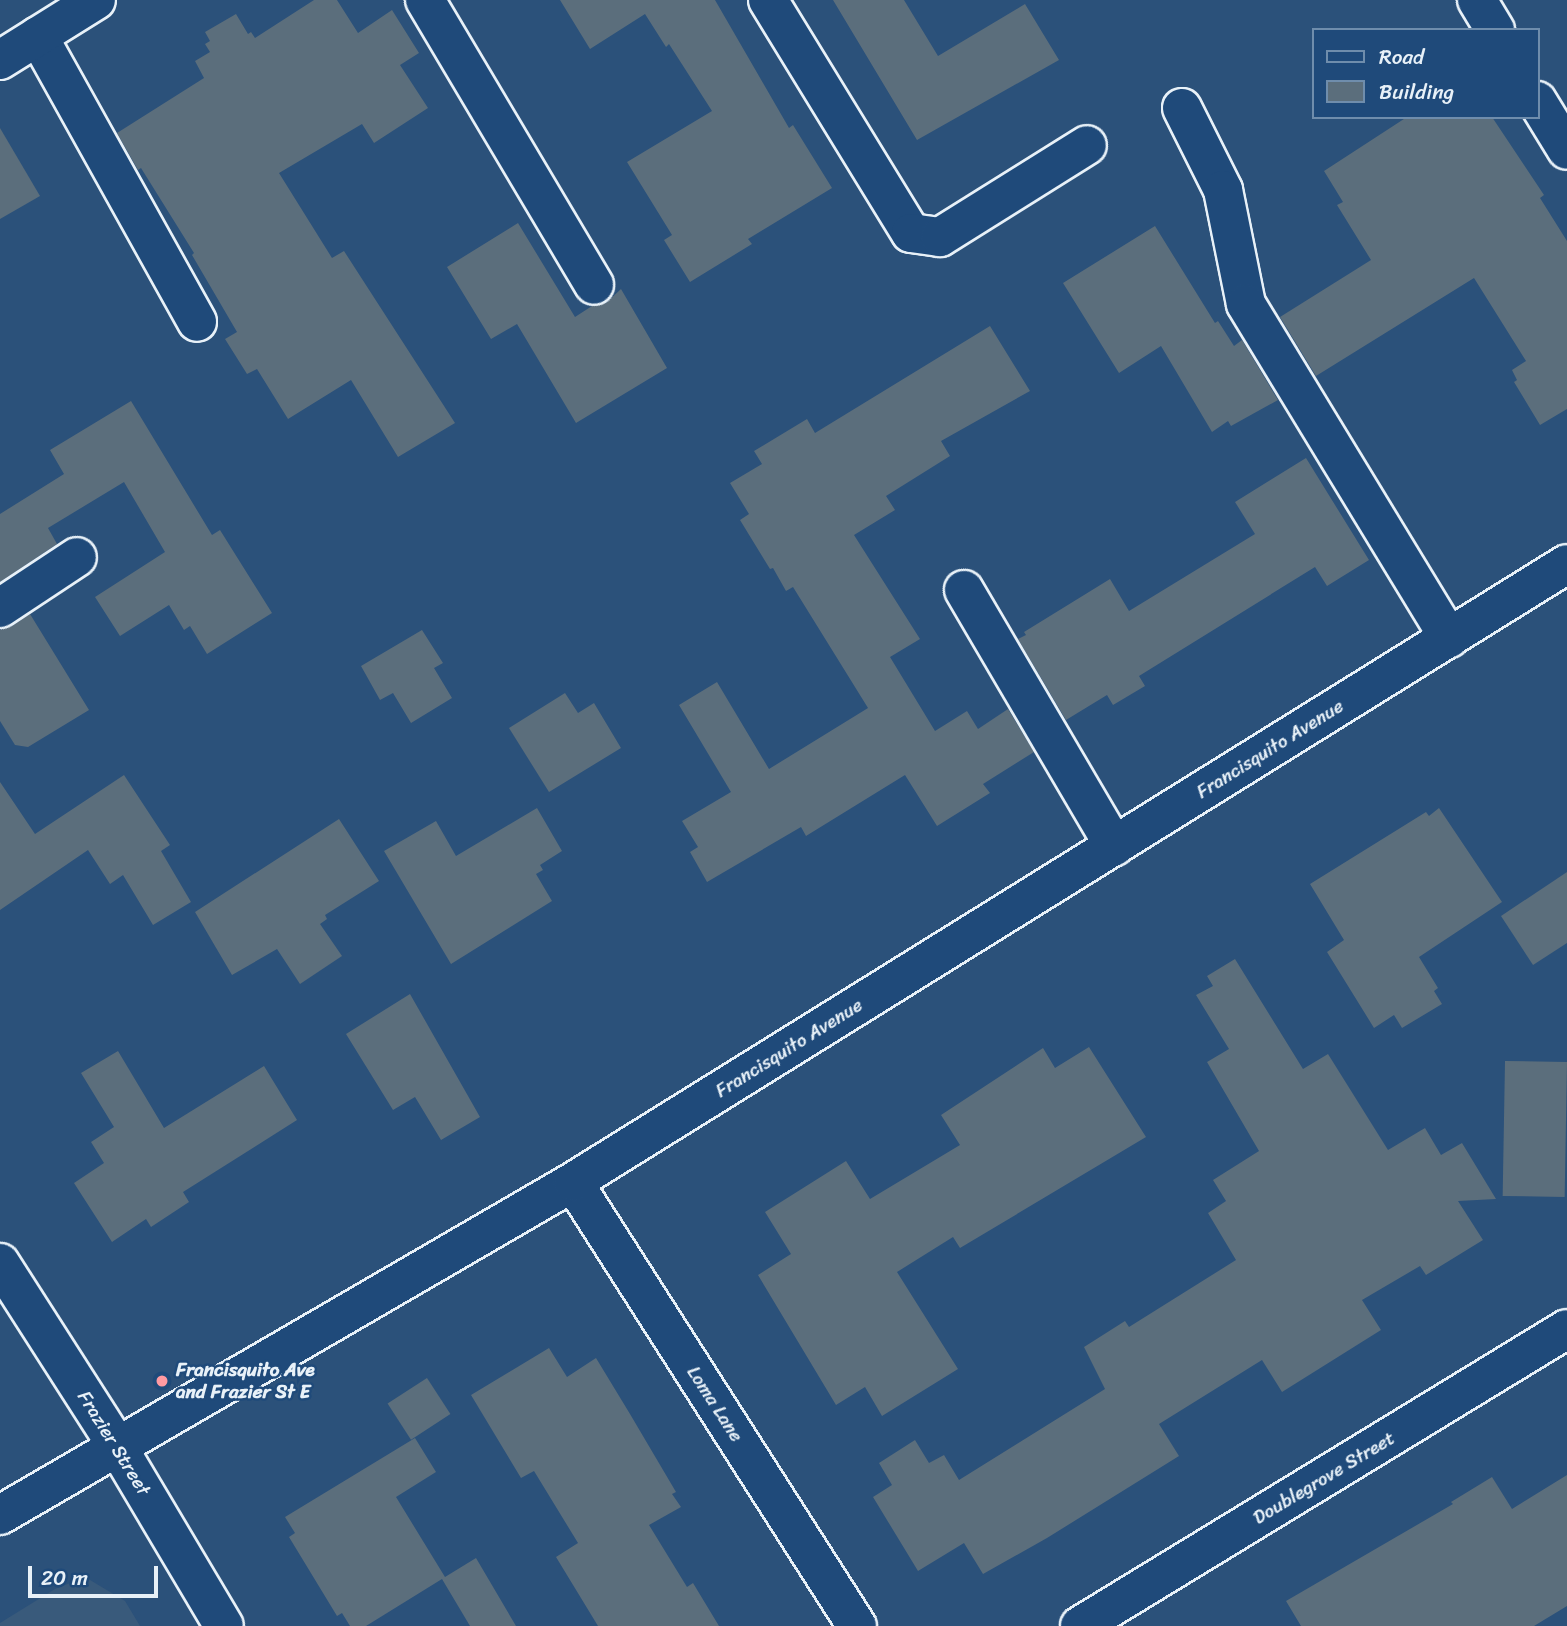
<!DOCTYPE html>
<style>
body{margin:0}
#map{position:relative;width:1567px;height:1626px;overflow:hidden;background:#2b517a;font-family:Sriracha,sans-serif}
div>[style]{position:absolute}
.built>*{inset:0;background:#395a7b}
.building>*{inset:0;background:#5b6e7c;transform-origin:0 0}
.roads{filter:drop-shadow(2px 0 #e8f1f8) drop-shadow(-2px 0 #e8f1f8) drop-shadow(0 2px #e8f1f8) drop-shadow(0 -2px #e8f1f8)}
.minor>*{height:38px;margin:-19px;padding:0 19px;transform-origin:19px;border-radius:19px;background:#1f4a7a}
.dots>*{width:19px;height:19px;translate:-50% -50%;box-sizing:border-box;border:4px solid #1f4a7a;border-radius:50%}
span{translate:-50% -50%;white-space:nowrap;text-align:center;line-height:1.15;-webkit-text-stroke:5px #1f4a7a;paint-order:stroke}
.street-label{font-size:19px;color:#e8f1f8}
.poi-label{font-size:19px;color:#e8f1f8;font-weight:700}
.left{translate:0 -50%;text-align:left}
.legend{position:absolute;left:1312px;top:28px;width:228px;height:91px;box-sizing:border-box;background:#1f4a7a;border:2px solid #6f8dac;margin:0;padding:9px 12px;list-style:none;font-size:21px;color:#e8f1f8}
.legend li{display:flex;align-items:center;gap:14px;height:35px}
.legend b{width:35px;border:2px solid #6f8dac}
.scale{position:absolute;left:28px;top:1566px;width:130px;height:32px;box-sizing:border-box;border:4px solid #e8f1f8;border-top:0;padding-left:9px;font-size:21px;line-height:24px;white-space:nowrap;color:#e8f1f8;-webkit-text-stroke:5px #1f4a7a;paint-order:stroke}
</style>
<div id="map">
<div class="built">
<div style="clip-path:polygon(85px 1577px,125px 1601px,140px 1626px,0 1626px,0 1623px,55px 1589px)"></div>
</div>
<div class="building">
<div style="clip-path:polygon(314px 0,337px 0,358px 33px,392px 10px,419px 53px,400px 65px,428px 108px,374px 143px,362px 124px,279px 173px,332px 258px,344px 251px,455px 423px,398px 457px,351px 380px,288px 419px,257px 369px,247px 374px,225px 339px,237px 332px,192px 255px,194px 253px,141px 168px,138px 170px,117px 133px,204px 78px,195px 61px,210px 52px,205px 44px,210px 41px,205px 32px,236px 14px,248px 34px,251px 32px,255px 38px)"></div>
<div style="clip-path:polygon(560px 0,715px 0,789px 128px,793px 125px,832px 188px,748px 239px,752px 244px,690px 282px,664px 240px,672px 235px,627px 162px,712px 111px,669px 44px,666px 47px,645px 14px,590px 49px)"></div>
<div style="clip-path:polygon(833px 0,904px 0,938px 56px,1025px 4px,1059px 60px,917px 140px)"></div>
<div style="clip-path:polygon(1407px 117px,1492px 117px,1544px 195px,1540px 198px,1567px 241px,1567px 409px,1540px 425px,1514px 382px,1517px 380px,1512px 370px,1526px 361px,1474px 278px,1316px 376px,1280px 317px,1371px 260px,1337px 205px,1343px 202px,1324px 171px)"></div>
<div style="clip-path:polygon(0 128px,40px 196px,0 219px)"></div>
<div style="clip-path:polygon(518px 223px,575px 317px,592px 306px,606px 303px,621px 289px,667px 368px,576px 423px,517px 324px,491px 339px,447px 267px)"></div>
<div style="clip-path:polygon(1155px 226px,1215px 323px,1218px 321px,1234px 346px,1242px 340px,1278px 400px,1231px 426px,1228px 421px,1212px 432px,1161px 346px,1119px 373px,1063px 283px)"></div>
<div style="clip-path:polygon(990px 326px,1030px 391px,941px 441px,950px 456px,886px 496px,895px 510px,854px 535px,920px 639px,890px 657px,935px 731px,967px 711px,978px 729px,1008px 709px,1034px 752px,983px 784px,990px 793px,937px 826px,905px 775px,806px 836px,801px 827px,707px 882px,690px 852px,698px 847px,682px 821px,731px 792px,679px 705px,717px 682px,769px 769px,868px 708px,793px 587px,786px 591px,773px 568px,770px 569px,740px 520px,749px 514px,730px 483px,762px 464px,754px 451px,807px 419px,815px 433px)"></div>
<div style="clip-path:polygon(131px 401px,212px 535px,220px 530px,272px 613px,207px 654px,190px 626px,184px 630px,169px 605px,120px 636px,95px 597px,165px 552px,124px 482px,48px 528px,57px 544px,0 582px,0 514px,64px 474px,50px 450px)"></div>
<div style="clip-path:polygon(1306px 458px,1369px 560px,1327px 586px,1315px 567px,1139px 676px,1145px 686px,1113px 705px,1107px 695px,1066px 720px,1018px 639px,1026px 635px,1024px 632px,1110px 579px,1129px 611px,1255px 534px,1235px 502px)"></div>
<div style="clip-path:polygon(30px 614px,89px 710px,28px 747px,15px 745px,0 721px,0 630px,12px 626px)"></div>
<div style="clip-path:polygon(422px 630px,443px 663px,434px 668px,452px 698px,411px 723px,393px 693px,380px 700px,361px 666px)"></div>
<div style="clip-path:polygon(565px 693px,578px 713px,594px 703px,621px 748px,549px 792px,509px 728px)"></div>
<div style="clip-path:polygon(124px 775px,170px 845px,161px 851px,191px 902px,153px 925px,123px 875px,110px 884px,88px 850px,0 910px,0 782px,35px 834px)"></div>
<div style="clip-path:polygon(537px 808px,562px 851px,540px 865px,543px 870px,536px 874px,552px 901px,451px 964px,384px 851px,436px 821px,456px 856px)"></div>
<div style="clip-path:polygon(1439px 808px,1502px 902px,1419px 957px,1438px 988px,1434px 991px,1442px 1004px,1402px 1028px,1394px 1015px,1374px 1028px,1327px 952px,1344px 940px,1310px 884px,1426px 812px,1429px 816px)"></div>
<div style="clip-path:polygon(339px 819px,379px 881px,325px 915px,327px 919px,320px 924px,342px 956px,300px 984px,277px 949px,232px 975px,195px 912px)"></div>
<div style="clip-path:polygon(1567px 872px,1567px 943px,1533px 965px,1501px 916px)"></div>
<div style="clip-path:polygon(1235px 959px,1303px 1069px,1328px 1054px,1388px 1150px,1425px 1128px,1441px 1155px,1462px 1143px,1496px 1199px,1458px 1201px,1483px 1240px,1426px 1275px,1420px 1266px,1362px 1300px,1381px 1330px,1282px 1392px,1262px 1360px,1159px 1424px,1179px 1456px,1047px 1538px,983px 1574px,964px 1543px,918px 1571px,873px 1497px,892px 1485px,879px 1463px,915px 1440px,929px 1463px,944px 1455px,959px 1480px,1105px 1389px,1084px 1347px,1125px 1321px,1129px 1327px,1236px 1260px,1208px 1213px,1226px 1201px,1213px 1180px,1259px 1151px,1207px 1062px,1229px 1049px,1196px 995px,1213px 986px,1207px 976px)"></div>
<div style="clip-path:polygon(410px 994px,480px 1117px,441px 1140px,415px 1097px,393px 1110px,346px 1034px)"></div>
<div style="clip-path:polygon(1089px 1047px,1146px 1137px,960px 1248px,953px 1237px,897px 1272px,958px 1369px,882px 1416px,865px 1387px,836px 1405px,758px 1275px,791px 1254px,765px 1212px,846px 1161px,870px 1199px,960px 1145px,941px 1115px,1043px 1048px,1055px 1068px)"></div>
<div style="clip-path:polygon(118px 1051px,164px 1128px,264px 1066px,297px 1120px,183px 1192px,189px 1202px,151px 1227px,146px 1219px,112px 1242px,74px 1183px,104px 1163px,91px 1142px,114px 1127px,81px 1073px)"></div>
<div style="left:1567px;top:1062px;width:135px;height:62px;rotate:91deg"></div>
<div style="clip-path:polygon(549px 1348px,567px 1377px,596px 1358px,630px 1414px,676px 1492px,672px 1494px,681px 1507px,649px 1525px,687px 1587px,693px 1583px,719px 1626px,598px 1626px,556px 1557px,578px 1543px,534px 1471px,521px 1478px,471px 1395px)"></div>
<div style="left:427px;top:1378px;width:43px;height:47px;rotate:57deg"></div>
<div style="clip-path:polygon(415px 1438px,436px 1472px,396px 1497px,445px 1577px,476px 1558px,516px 1626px,470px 1626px,442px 1579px,366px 1626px,350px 1626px,342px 1613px,337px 1616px,289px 1537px,295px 1533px,285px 1517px)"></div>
<div style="clip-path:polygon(1567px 1475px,1567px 1606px,1534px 1626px,1301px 1626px,1286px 1601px,1453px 1504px,1451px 1502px,1492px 1477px,1512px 1509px)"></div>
</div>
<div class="roads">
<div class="minor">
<div style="left:425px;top:0;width:331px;rotate:59.3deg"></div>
<div style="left:768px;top:0;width:273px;rotate:58.5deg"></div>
<div style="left:911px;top:233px;width:29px;rotate:8deg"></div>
<div style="left:940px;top:237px;width:173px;rotate:-32deg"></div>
<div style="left:1477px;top:0;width:35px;rotate:59deg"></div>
<div style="left:38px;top:36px;width:327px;rotate:60.9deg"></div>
<div style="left:0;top:60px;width:113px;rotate:-32deg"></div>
<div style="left:1537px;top:101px;width:57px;rotate:58.5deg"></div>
<div style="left:1182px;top:108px;width:92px;rotate:63.4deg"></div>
<div style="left:1223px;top:190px;width:116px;rotate:78.6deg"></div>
<div style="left:1246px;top:304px;width:391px;rotate:58.7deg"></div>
<div style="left:964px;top:590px;width:297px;rotate:59.6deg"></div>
<div style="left:0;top:608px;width:92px;rotate:-33.5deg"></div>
<div style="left:573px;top:1182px;width:527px;rotate:57.4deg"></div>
<div style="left:0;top:1263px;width:217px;rotate:57.4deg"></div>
<div style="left:117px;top:1446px;width:209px;rotate:59.3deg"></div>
<div style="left:0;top:1515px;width:663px;rotate:-30.16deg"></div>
<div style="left:573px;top:1182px;width:1170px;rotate:-31.87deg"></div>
<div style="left:1080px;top:1626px;width:570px;rotate:-31.38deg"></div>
</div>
</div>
<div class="dots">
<div style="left:162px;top:1381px;background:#ff9aa2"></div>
</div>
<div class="street-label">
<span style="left:1270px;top:749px;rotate:-32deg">Francisquito Avenue</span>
<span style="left:789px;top:1048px;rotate:-32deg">Francisquito Avenue</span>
<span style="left:715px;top:1404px;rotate:57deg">Loma Lane</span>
<span style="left:114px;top:1443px;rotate:58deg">Frazier Street</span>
<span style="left:1324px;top:1478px;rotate:-31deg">Doublegrove Street</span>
</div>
<div class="poi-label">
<span class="left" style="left:176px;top:1381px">Francisquito Ave<br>and Frazier St E</span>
</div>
<ul class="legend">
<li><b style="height:9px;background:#1f4a7a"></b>Road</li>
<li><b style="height:19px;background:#5b6e7c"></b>Building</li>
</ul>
<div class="scale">20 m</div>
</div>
